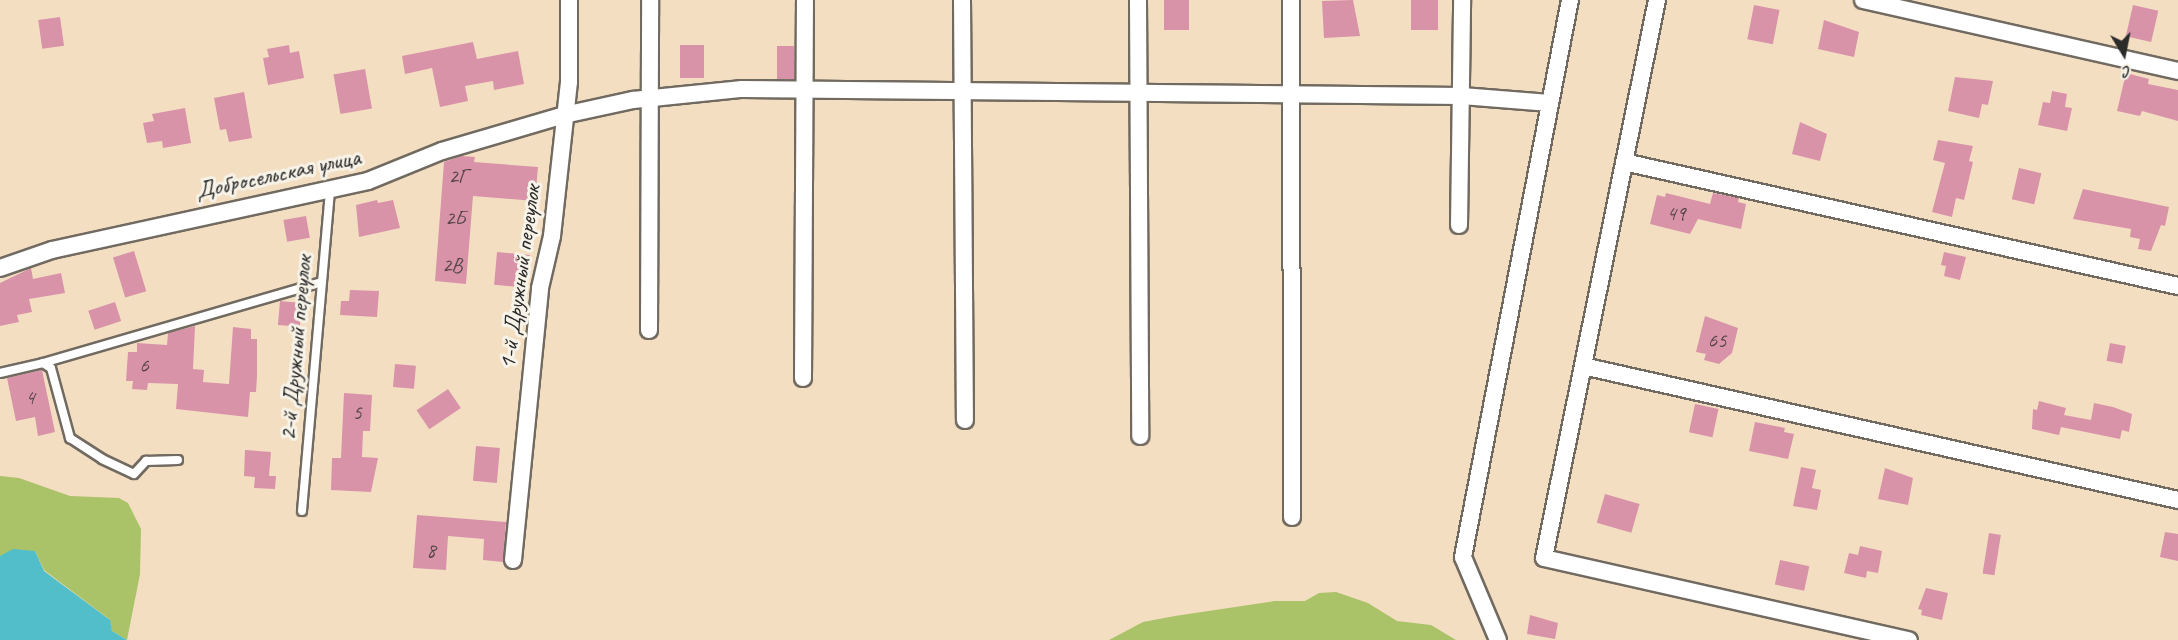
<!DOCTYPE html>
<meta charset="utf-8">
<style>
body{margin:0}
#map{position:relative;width:2178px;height:640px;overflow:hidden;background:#f4dec2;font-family:Caveat,sans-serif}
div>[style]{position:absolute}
.green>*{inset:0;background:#aac268}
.water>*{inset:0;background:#51bec9}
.building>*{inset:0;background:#d893a9;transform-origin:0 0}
.roads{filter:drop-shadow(2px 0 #716a60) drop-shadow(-2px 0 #716a60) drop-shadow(0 2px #716a60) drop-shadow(0 -2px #716a60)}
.lane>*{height:8px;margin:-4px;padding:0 4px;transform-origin:4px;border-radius:4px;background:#fff}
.street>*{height:16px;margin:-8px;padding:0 8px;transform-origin:8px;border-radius:8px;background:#fff}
span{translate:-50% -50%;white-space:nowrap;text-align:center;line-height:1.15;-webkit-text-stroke:6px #f7f3e8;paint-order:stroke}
.number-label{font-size:21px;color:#56454a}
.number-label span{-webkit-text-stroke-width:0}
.street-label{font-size:24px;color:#2b2b2b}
.north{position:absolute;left:2094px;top:24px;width:60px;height:60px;-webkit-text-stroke:4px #f7f3e8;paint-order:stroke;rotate:170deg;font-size:16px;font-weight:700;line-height:24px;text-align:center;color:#2b2b2b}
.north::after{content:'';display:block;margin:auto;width:21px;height:27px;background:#2b2b2b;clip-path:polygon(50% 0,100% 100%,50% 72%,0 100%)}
</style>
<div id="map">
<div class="green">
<div style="clip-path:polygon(0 476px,19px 478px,70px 496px,119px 498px,128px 503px,141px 529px,140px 574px,127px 640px,112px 631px,109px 619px,44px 570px,35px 551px,0 556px)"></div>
<div style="clip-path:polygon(1336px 592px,1368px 603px,1397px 621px,1431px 625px,1456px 640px,1109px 640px,1143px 622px,1175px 616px,1275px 601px,1305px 601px,1319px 593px)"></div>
</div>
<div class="water">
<div style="clip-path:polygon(13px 549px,35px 551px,44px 571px,110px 620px,112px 631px,127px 640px,0 640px,0 556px)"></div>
</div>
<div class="building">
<div style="left:1164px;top:0;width:25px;height:30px"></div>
<div style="clip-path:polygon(1353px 0,1360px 36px,1324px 38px,1322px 1px)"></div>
<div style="left:1411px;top:0;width:27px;height:30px"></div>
<div style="left:1754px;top:5px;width:26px;height:35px;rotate:11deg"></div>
<div style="left:2133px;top:5px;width:26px;height:32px;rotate:13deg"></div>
<div style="left:60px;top:17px;width:29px;height:22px;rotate:82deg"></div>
<div style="clip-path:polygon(1824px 20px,1859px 32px,1854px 57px,1818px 49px)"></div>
<div style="clip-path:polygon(473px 42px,477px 59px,518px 51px,524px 84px,494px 90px,493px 81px,465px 86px,468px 101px,440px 107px,432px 68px,405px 74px,402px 56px)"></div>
<div style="clip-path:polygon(289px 45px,290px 53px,299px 51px,304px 78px,268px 85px,263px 58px,269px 57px,267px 49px)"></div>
<div style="left:704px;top:45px;width:33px;height:24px;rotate:90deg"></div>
<div style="left:777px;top:46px;width:17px;height:33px"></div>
<div style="left:365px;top:69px;width:40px;height:32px;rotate:80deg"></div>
<div style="clip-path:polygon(2126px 73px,2149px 79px,2148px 84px,2178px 90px,2178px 121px,2142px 111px,2140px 116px,2117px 111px)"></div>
<div style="clip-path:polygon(1955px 77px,1993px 81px,1988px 105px,1982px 104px,1979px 118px,1948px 111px)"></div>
<div style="clip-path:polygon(2052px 91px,2067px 94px,2065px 107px,2072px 108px,2067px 131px,2038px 125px,2043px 102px,2050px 103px)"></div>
<div style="clip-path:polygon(244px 92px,252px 138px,229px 142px,226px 129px,220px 130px,214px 98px)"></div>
<div style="clip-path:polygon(185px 108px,191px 143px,163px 148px,162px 141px,147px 143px,143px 123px,154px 121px,152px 114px)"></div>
<div style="clip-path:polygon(1800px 122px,1827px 134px,1820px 161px,1792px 154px)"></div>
<div style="clip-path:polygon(1938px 140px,1973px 146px,1969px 161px,1973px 162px,1964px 200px,1956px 198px,1952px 217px,1932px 212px,1945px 163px,1933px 160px)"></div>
<div style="clip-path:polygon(461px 156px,475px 157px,474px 162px,538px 167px,535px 201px,473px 196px,466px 284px,435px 281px,444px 162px)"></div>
<div style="left:2019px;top:168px;width:23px;height:32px;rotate:13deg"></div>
<div style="clip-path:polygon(2083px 189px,2169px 207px,2165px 226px,2161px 225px,2151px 251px,2138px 249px,2140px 239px,2130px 237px,2131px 229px,2073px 219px)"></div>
<div style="clip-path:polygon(1666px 193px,1710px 204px,1713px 193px,1739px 198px,1738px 202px,1746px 204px,1741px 229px,1698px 219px,1690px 234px,1650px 224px,1657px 195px,1665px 197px)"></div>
<div style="clip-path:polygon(377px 200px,378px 203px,393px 200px,400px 228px,359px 237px,356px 205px)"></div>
<div style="left:306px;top:216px;width:22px;height:23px;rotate:80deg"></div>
<div style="left:134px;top:251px;width:42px;height:22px;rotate:73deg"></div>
<div style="left:497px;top:252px;width:33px;height:33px;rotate:5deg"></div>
<div style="clip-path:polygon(1944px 252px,1966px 257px,1960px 280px,1944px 276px,1946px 266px,1941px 265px)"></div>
<div style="clip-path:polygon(31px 268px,33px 279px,61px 273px,65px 293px,29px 299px,32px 312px,17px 315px,19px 322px,0 326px,0 283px)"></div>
<div style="clip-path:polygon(350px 290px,379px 291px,377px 317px,340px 315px,341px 301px,349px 301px)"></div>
<div style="left:280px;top:301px;width:22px;height:24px;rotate:5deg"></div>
<div style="left:115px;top:302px;width:20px;height:28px;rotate:72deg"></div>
<div style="clip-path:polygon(1705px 316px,1738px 328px,1732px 353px,1719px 364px,1704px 360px,1706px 354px,1696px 352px)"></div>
<div style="clip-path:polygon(195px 326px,193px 369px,204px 370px,203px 382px,229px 384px,233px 327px,251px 329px,251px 339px,257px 339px,257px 377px,256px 392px,250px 392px,248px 417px,176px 409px,178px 384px,148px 383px,147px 390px,132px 389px,133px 381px,126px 381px,128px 352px,137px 352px,137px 343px,167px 345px,168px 333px)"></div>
<div style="left:2110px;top:343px;width:16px;height:18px;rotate:11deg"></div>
<div style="left:395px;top:364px;width:21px;height:23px;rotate:5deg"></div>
<div style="clip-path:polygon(42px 370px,55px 432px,38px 436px,35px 417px,16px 421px,7px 378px)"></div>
<div style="left:448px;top:389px;width:23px;height:38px;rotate:56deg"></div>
<div style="clip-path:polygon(344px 393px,372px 395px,370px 431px,363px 431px,362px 457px,378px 458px,371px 492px,331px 490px,332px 458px,341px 458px)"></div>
<div style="clip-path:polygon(2039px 401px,2066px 408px,2064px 415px,2091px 420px,2094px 403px,2113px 407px,2132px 414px,2129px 432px,2122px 430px,2120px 439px,2061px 427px,2059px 435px,2032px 429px,2033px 409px,2037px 410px)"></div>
<div style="left:1695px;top:404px;width:24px;height:29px;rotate:12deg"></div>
<div style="clip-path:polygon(1755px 422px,1785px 428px,1784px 432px,1794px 434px,1788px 459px,1749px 451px)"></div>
<div style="left:476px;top:446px;width:24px;height:35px;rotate:5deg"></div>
<div style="clip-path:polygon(245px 450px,271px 452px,269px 476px,276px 476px,275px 489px,254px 488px,255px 477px,244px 476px)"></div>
<div style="clip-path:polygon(1801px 467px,1816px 470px,1812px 488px,1821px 490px,1817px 510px,1793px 506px)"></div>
<div style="clip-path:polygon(1885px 468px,1913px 478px,1908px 505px,1878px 499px)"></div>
<div style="left:1605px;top:494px;width:36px;height:30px;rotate:16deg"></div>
<div style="clip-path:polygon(417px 515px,506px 522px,503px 562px,483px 560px,484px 539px,448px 536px,446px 570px,413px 568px)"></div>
<div style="clip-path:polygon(2165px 532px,2178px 534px,2178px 561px,2160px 557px)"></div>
<div style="left:1989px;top:533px;width:12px;height:41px;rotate:9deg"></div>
<div style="clip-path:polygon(1860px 546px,1882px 551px,1878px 573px,1867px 571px,1866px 578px,1844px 573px,1849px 553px,1858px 555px)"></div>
<div style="left:1780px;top:560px;width:30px;height:25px;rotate:12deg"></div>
<div style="clip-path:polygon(1926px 588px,1948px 593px,1942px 620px,1921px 615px,1922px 610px,1918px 609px)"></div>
<div style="clip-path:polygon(1530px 615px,1558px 623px,1555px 639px,1527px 634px)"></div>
</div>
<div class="roads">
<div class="lane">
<div style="left:43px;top:363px;width:290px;rotate:-16.2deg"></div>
<div style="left:0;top:373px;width:44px;rotate:-13.1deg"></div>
<div style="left:43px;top:363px;width:9px;rotate:32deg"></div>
<div style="left:51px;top:368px;width:73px;rotate:74.8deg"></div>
<div style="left:70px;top:438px;width:38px;rotate:33deg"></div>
<div style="left:102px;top:459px;width:35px;rotate:25deg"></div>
<div style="left:134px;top:474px;width:18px;rotate:-47deg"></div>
<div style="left:146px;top:461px;width:32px;rotate:-2deg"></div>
<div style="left:302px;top:511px;width:323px;rotate:-85deg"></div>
</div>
<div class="street">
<div style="left:962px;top:0;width:420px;rotate:89.6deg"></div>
<div style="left:1138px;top:0;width:436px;rotate:89.7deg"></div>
<div style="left:1291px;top:0;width:517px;rotate:89.89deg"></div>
<div style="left:1657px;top:0;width:569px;rotate:101.45deg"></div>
<div style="left:1544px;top:558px;width:374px;rotate:12.7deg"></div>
<div style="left:1863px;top:0;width:323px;rotate:12.7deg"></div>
<div style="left:1624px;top:162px;width:568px;rotate:12.62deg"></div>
<div style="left:1459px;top:225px;width:225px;rotate:-89.2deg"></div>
<div style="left:0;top:268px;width:55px;rotate:-19.1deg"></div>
<div style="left:52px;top:250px;width:323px;rotate:-12.3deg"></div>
<div style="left:368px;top:181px;width:80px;rotate:-22.1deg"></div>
<div style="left:442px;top:151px;width:127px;rotate:-16.4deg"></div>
<div style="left:564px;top:115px;width:71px;rotate:-12.3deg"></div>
<div style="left:633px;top:100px;width:110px;rotate:-5.8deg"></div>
<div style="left:742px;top:89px;width:720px;rotate:0.56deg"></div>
<div style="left:1462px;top:96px;width:88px;rotate:4.5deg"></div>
<div style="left:649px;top:330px;width:330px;rotate:-89.8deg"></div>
<div style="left:1583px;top:366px;width:610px;rotate:12.69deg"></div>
<div style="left:803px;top:378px;width:378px;rotate:-89.7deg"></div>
<div style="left:513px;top:560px;width:273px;rotate:-84.3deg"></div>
<div style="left:540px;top:288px;width:53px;rotate:-77deg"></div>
<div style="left:552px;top:236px;width:155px;rotate:-83.7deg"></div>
<div style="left:569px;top:82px;width:82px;rotate:-90deg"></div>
<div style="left:1498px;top:640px;width:90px;rotate:-112.9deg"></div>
<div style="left:1463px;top:557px;width:567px;rotate:-79.13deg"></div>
</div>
</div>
<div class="number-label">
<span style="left:458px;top:176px">2Г</span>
<span style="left:1676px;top:213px">49</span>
<span style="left:455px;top:218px">2Б</span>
<span style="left:452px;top:265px">2В</span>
<span style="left:1717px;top:340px">65</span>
<span style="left:144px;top:365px">6</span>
<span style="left:30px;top:397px">4</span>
<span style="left:357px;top:412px">5</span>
<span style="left:431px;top:550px">8</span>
</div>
<div class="street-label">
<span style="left:278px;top:174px;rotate:-12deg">Добросельская улица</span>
<span style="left:520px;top:277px;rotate:-82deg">1-й Дружный переулок</span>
<span style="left:296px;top:348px;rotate:-85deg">2-й Дружный переулок</span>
</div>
<div class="north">С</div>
</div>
